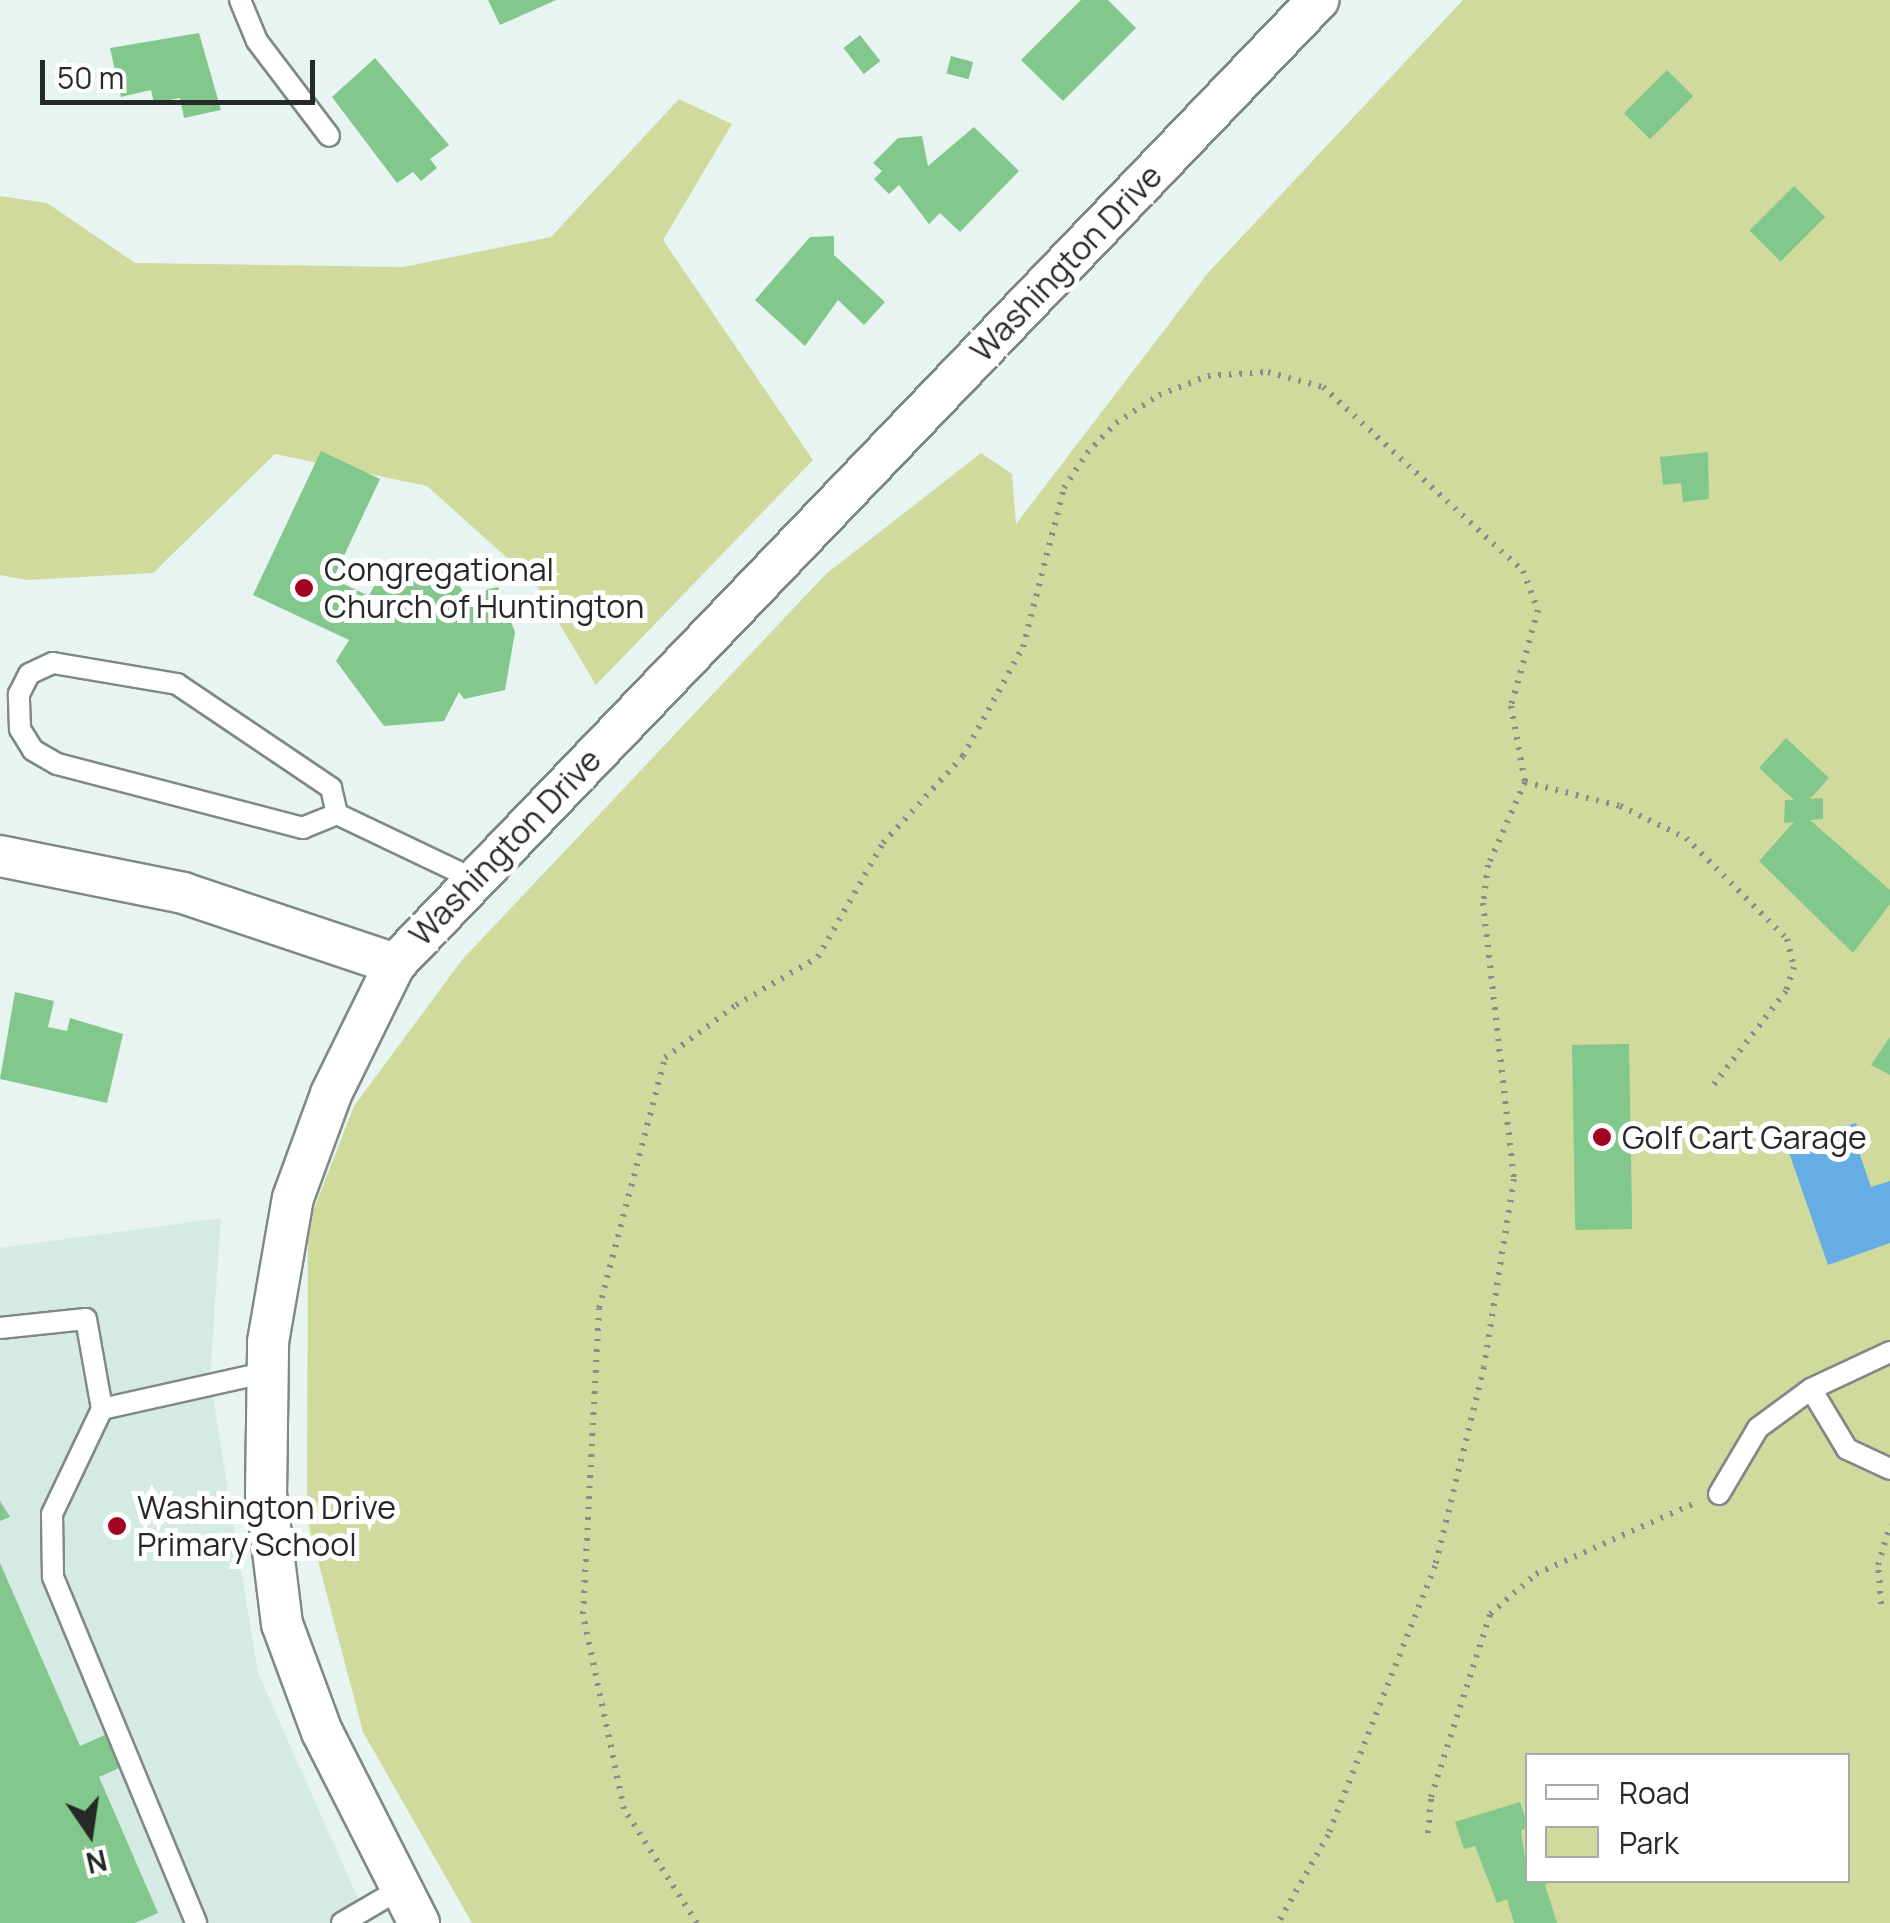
<!DOCTYPE html>
<style>
body{margin:0}
#map{position:relative;width:1890px;height:1923px;overflow:hidden;background:#e8f4f1;font-family:Manrope,sans-serif}
div>[style]{position:absolute}
.built>*{inset:0;background:#d6eae5}
.green>*{inset:0;background:#cfda9c}
.water>*{inset:0;background:#64aee5}
.building>*{inset:0;background:#82c78b;transform-origin:0 0}
.path>*{height:6px;margin-top:-3px;transform-origin:0;background:repeating-linear-gradient(90deg,#868e8c 0 2.5px,transparent 0 10.5px)}
.roads{filter:drop-shadow(2px 0 #7f8987) drop-shadow(-2px 0 #7f8987) drop-shadow(0 2px #7f8987) drop-shadow(0 -2px #7f8987)}
.lane>*{height:20px;margin:-10px;padding:0 10px;transform-origin:10px;border-radius:10px;background:#fff}
.street>*{height:40px;margin:-20px;padding:0 20px;transform-origin:20px;border-radius:20px;background:#fff}
.dots>*{width:28px;height:28px;translate:-50% -50%;box-sizing:border-box;border:5px solid #fff;border-radius:50%}
span{translate:-50% -50%;white-space:nowrap;text-align:center;line-height:1.15;-webkit-text-stroke:10px #fff;paint-order:stroke}
.street-label{font-size:32px;color:#252a29}
.poi-label{font-size:32px;color:#252a29}
.left{translate:0 -50%;text-align:left}
.legend{position:absolute;left:1525px;top:1753px;width:325px;height:130px;box-sizing:border-box;background:#fff;border:2px solid #a8aaa9;margin:0;padding:12px 18px;list-style:none;font-size:30px;color:#252a29}
.legend li{display:flex;align-items:center;gap:20px;height:50px}
.legend b{width:50px;border:2px solid #a8aaa9}
.north{position:absolute;left:40px;top:1783px;width:100px;height:100px;-webkit-text-stroke:8px #fff;paint-order:stroke;rotate:167deg;font-size:28px;font-weight:700;line-height:40px;text-align:center;color:#252a29}
.north::after{content:'';display:block;margin:auto;width:35px;height:45px;background:#252a29;clip-path:polygon(50% 0,100% 100%,50% 72%,0 100%)}
.scale{position:absolute;left:40px;top:60px;width:275px;height:45px;box-sizing:border-box;border:5px solid #252a29;border-top:0;padding-left:12px;font-size:30px;line-height:35px;white-space:nowrap;color:#252a29;-webkit-text-stroke:8px #fff;paint-order:stroke}
</style>
<div id="map">
<div class="built">
<div style="clip-path:polygon(221px 1218px,210px 1379px,258px 1673px,369px 1923px,0 1923px,0 1248px)"></div>
</div>
<div class="green">
<div style="clip-path:polygon(evenodd,1463px 0,1890px 0,1890px 1923px,472px 1923px,363px 1732px,307px 1519px,308px 1224px,354px 1106px,462px 960px,826px 574px,981px 453px,1012px 474px,1016px 524px,1208px 273px,1463px 0,1528px 1756px,1848px 1756px,1848px 1880px,1528px 1880px,1528px 1756px)"></div>
<div style="clip-path:polygon(679px 99px,732px 124px,663px 240px,813px 460px,596px 685px,535px 583px,427px 486px,275px 454px,153px 573px,28px 580px,0 575px,0 196px,47px 203px,135px 263px,403px 267px,551px 237px)"></div>
</div>
<div class="water">
<div style="clip-path:polygon(1856px 1123px,1860px 1134px,1854px 1138px,1871px 1187px,1890px 1181px,1890px 1243px,1828px 1265px,1787px 1147px)"></div>
</div>
<div class="building">
<div style="clip-path:polygon(488px 0,556px 0,500px 25px)"></div>
<div style="clip-path:polygon(1081px 0,1108px 0,1136px 28px,1063px 101px,1021px 60px)"></div>
<div style="clip-path:polygon(199px 33px,221px 110px,184px 118px,180px 98px,154px 103px,151px 90px,121px 97px,110px 48px)"></div>
<div style="left:860px;top:35px;width:33px;height:21px;rotate:52deg"></div>
<div style="left:951px;top:56px;width:23px;height:18px;rotate:15deg"></div>
<div style="clip-path:polygon(375px 58px,449px 145px,430px 159px,437px 168px,421px 181px,413px 172px,397px 183px,332px 97px)"></div>
<div style="left:1667px;top:70px;width:37px;height:61px;rotate:45deg"></div>
<div style="clip-path:polygon(974px 127px,1019px 171px,960px 232px,940px 213px,929px 224px,899px 185px,889px 194px,874px 179px,882px 171px,873px 163px,898px 138px,922px 136px,928px 166px)"></div>
<div style="left:1794px;top:186px;width:44px;height:63px;rotate:45deg"></div>
<div style="clip-path:polygon(834px 236px,834px 255px,885px 302px,864px 325px,838px 300px,805px 346px,755px 300px,810px 237px)"></div>
<div style="clip-path:polygon(321px 451px,380px 479px,333px 579px,369px 596px,382px 570px,447px 565px,465px 595px,498px 587px,515px 632px,505px 690px,464px 699px,459px 692px,444px 721px,384px 726px,336px 661px,349px 640px,253px 595px)"></div>
<div style="clip-path:polygon(1708px 452px,1709px 499px,1683px 502px,1681px 483px,1663px 485px,1660px 457px)"></div>
<div style="clip-path:polygon(1786px 738px,1829px 778px,1810px 799px,1823px 798px,1823px 819px,1810px 820px,1890px 890px,1890px 904px,1853px 953px,1759px 861px,1794px 822px,1784px 823px,1785px 800px,1794px 800px,1759px 768px)"></div>
<div style="clip-path:polygon(15px 992px,54px 1001px,48px 1027px,67px 1031px,70px 1018px,123px 1034px,107px 1103px,0 1079px)"></div>
<div style="clip-path:polygon(1890px 1037px,1890px 1075px,1871px 1065px)"></div>
<div style="left:1629px;top:1044px;width:185px;height:57px;rotate:89deg"></div>
<div style="clip-path:polygon(0 1501px,10px 1517px,0 1521px)"></div>
<div style="clip-path:polygon(0 1563px,80px 1746px,114px 1731px,128px 1764px,99px 1777px,158px 1913px,135px 1923px,0 1923px)"></div>
<div style="clip-path:polygon(1520px 1802px,1528px 1826px,1521px 1831px,1528px 1880px,1555px 1880px,1545px 1885px,1557px 1923px,1514px 1923px,1507px 1899px,1497px 1903px,1475px 1846px,1464px 1849px,1455px 1822px)"></div>
</div>
<div class="path">
<div style="left:1525px;top:782px;width:98px;rotate:14.2deg"></div>
<div style="left:1620px;top:806px;width:73px;rotate:25.9deg"></div>
<div style="left:1686px;top:838px;width:143px;rotate:45deg"></div>
<div style="left:1787px;top:939px;width:29px;rotate:76deg"></div>
<div style="left:1794px;top:967px;width:25px;rotate:108deg"></div>
<div style="left:1786px;top:991px;width:118px;rotate:127.7deg"></div>
<div style="left:1881px;top:1604px;width:39px;rotate:-94deg"></div>
<div style="left:1878px;top:1565px;width:42px;rotate:-73.3deg"></div>
<div style="left:1428px;top:1833px;width:36px;rotate:-85deg"></div>
<div style="left:1431px;top:1797px;width:192px;rotate:-72.1deg"></div>
<div style="left:1490px;top:1614px;width:61px;rotate:-41deg"></div>
<div style="left:1536px;top:1574px;width:174px;rotate:-24.1deg"></div>
<div style="left:697px;top:1923px;width:135px;rotate:-122.6deg"></div>
<div style="left:624px;top:1809px;width:199px;rotate:-101.9deg"></div>
<div style="left:583px;top:1614px;width:306px;rotate:-87deg"></div>
<div style="left:599px;top:1308px;width:259px;rotate:-75.2deg"></div>
<div style="left:665px;top:1058px;width:89px;rotate:-36.7deg"></div>
<div style="left:736px;top:1005px;width:95px;rotate:-30.3deg"></div>
<div style="left:818px;top:957px;width:131px;rotate:-60.3deg"></div>
<div style="left:883px;top:843px;width:118px;rotate:-47.4deg"></div>
<div style="left:963px;top:756px;width:124px;rotate:-61.2deg"></div>
<div style="left:1023px;top:647px;width:164px;rotate:-75.5deg"></div>
<div style="left:1064px;top:488px;width:42px;rotate:-56.7deg"></div>
<div style="left:1087px;top:453px;width:42px;rotate:-46deg"></div>
<div style="left:1116px;top:423px;width:51px;rotate:-33.1deg"></div>
<div style="left:1159px;top:395px;width:53px;rotate:-21.2deg"></div>
<div style="left:1208px;top:376px;width:60px;rotate:-3.8deg"></div>
<div style="left:1268px;top:372px;width:57px;rotate:15.3deg"></div>
<div style="left:1323px;top:387px;width:272px;rotate:42.6deg"></div>
<div style="left:1523px;top:571px;width:42px;rotate:69deg"></div>
<div style="left:1538px;top:610px;width:100px;rotate:105.7deg"></div>
<div style="left:1511px;top:706px;width:77px;rotate:79.6deg"></div>
<div style="left:1525px;top:782px;width:91px;rotate:114deg"></div>
<div style="left:1488px;top:865px;width:38px;rotate:97deg"></div>
<div style="left:1483px;top:903px;width:278px;rotate:83.6deg"></div>
<div style="left:1514px;top:1179px;width:190px;rotate:99.1deg"></div>
<div style="left:1484px;top:1367px;width:205px;rotate:103.8deg"></div>
<div style="left:1435px;top:1566px;width:289px;rotate:111.7deg"></div>
<div style="left:1328px;top:1835px;width:101px;rotate:119.6deg"></div>
</div>
<div class="roads">
<div class="lane">
<div style="left:240px;top:0;width:44px;rotate:67.5deg"></div>
<div style="left:257px;top:41px;width:119px;rotate:52.8deg"></div>
<div style="left:337px;top:814px;width:37px;rotate:158deg"></div>
<div style="left:303px;top:828px;width:254px;rotate:-165.4deg"></div>
<div style="left:57px;top:764px;width:28px;rotate:-150deg"></div>
<div style="left:33px;top:750px;width:25px;rotate:-122deg"></div>
<div style="left:20px;top:729px;width:35px;rotate:-92deg"></div>
<div style="left:19px;top:694px;width:22px;rotate:-63deg"></div>
<div style="left:29px;top:674px;width:26px;rotate:-25deg"></div>
<div style="left:53px;top:663px;width:126px;rotate:9.6deg"></div>
<div style="left:177px;top:684px;width:186px;rotate:34deg"></div>
<div style="left:331px;top:788px;width:27px;rotate:77deg"></div>
<div style="left:337px;top:814px;width:151px;rotate:25.5deg"></div>
<div style="left:0;top:1328px;width:86px;rotate:-6deg"></div>
<div style="left:86px;top:1319px;width:91px;rotate:79.9deg"></div>
<div style="left:102px;top:1409px;width:170px;rotate:-12.6deg"></div>
<div style="left:1890px;top:1352px;width:87px;rotate:154.9deg"></div>
<div style="left:1811px;top:1389px;width:70px;rotate:59deg"></div>
<div style="left:1847px;top:1449px;width:47px;rotate:24.9deg"></div>
<div style="left:102px;top:1409px;width:116px;rotate:115.5deg"></div>
<div style="left:52px;top:1514px;width:63px;rotate:89.1deg"></div>
<div style="left:53px;top:1577px;width:374px;rotate:67.5deg"></div>
<div style="left:1719px;top:1494px;width:77px;rotate:-59.4deg"></div>
<div style="left:1758px;top:1428px;width:66px;rotate:-36.3deg"></div>
<div style="left:342px;top:1923px;width:67px;rotate:-30.4deg"></div>
</div>
<div class="street">
<div style="left:0;top:856px;width:187px;rotate:11.4deg"></div>
<div style="left:183px;top:893px;width:224px;rotate:18.5deg"></div>
<div style="left:419px;top:1923px;width:214px;rotate:-116.9deg"></div>
<div style="left:322px;top:1732px;width:115px;rotate:-110.3deg"></div>
<div style="left:282px;top:1624px;width:131px;rotate:-97deg"></div>
<div style="left:266px;top:1494px;width:152px;rotate:-89.2deg"></div>
<div style="left:268px;top:1342px;width:146px;rotate:-80.2deg"></div>
<div style="left:293px;top:1198px;width:111px;rotate:-69.9deg"></div>
<div style="left:331px;top:1094px;width:145px;rotate:-63.8deg"></div>
<div style="left:395px;top:964px;width:1335px;rotate:-46.24deg"></div>
</div>
</div>
<div class="dots">
<div style="left:304px;top:588px;background:#a20422"></div>
<div style="left:1602px;top:1137px;background:#a20422"></div>
<div style="left:117px;top:1526px;background:#a20422"></div>
</div>
<div class="street-label">
<span style="left:1066px;top:263px;rotate:-46deg">Washington Drive</span>
<span style="left:505px;top:847px;rotate:-46deg">Washington Drive</span>
</div>
<div class="poi-label">
<span class="left" style="left:324px;top:588px">Congregational<br>Church of Huntington</span>
<span class="left" style="left:1622px;top:1137px">Golf Cart Garage</span>
<span class="left" style="left:137px;top:1526px">Washington Drive<br>Primary School</span>
</div>
<ul class="legend">
<li><b style="height:12px;background:#fff"></b>Road</li>
<li><b style="height:28px;background:#cfda9c"></b>Park</li>
</ul>
<div class="north">N</div>
<div class="scale">50 m</div>
</div>
